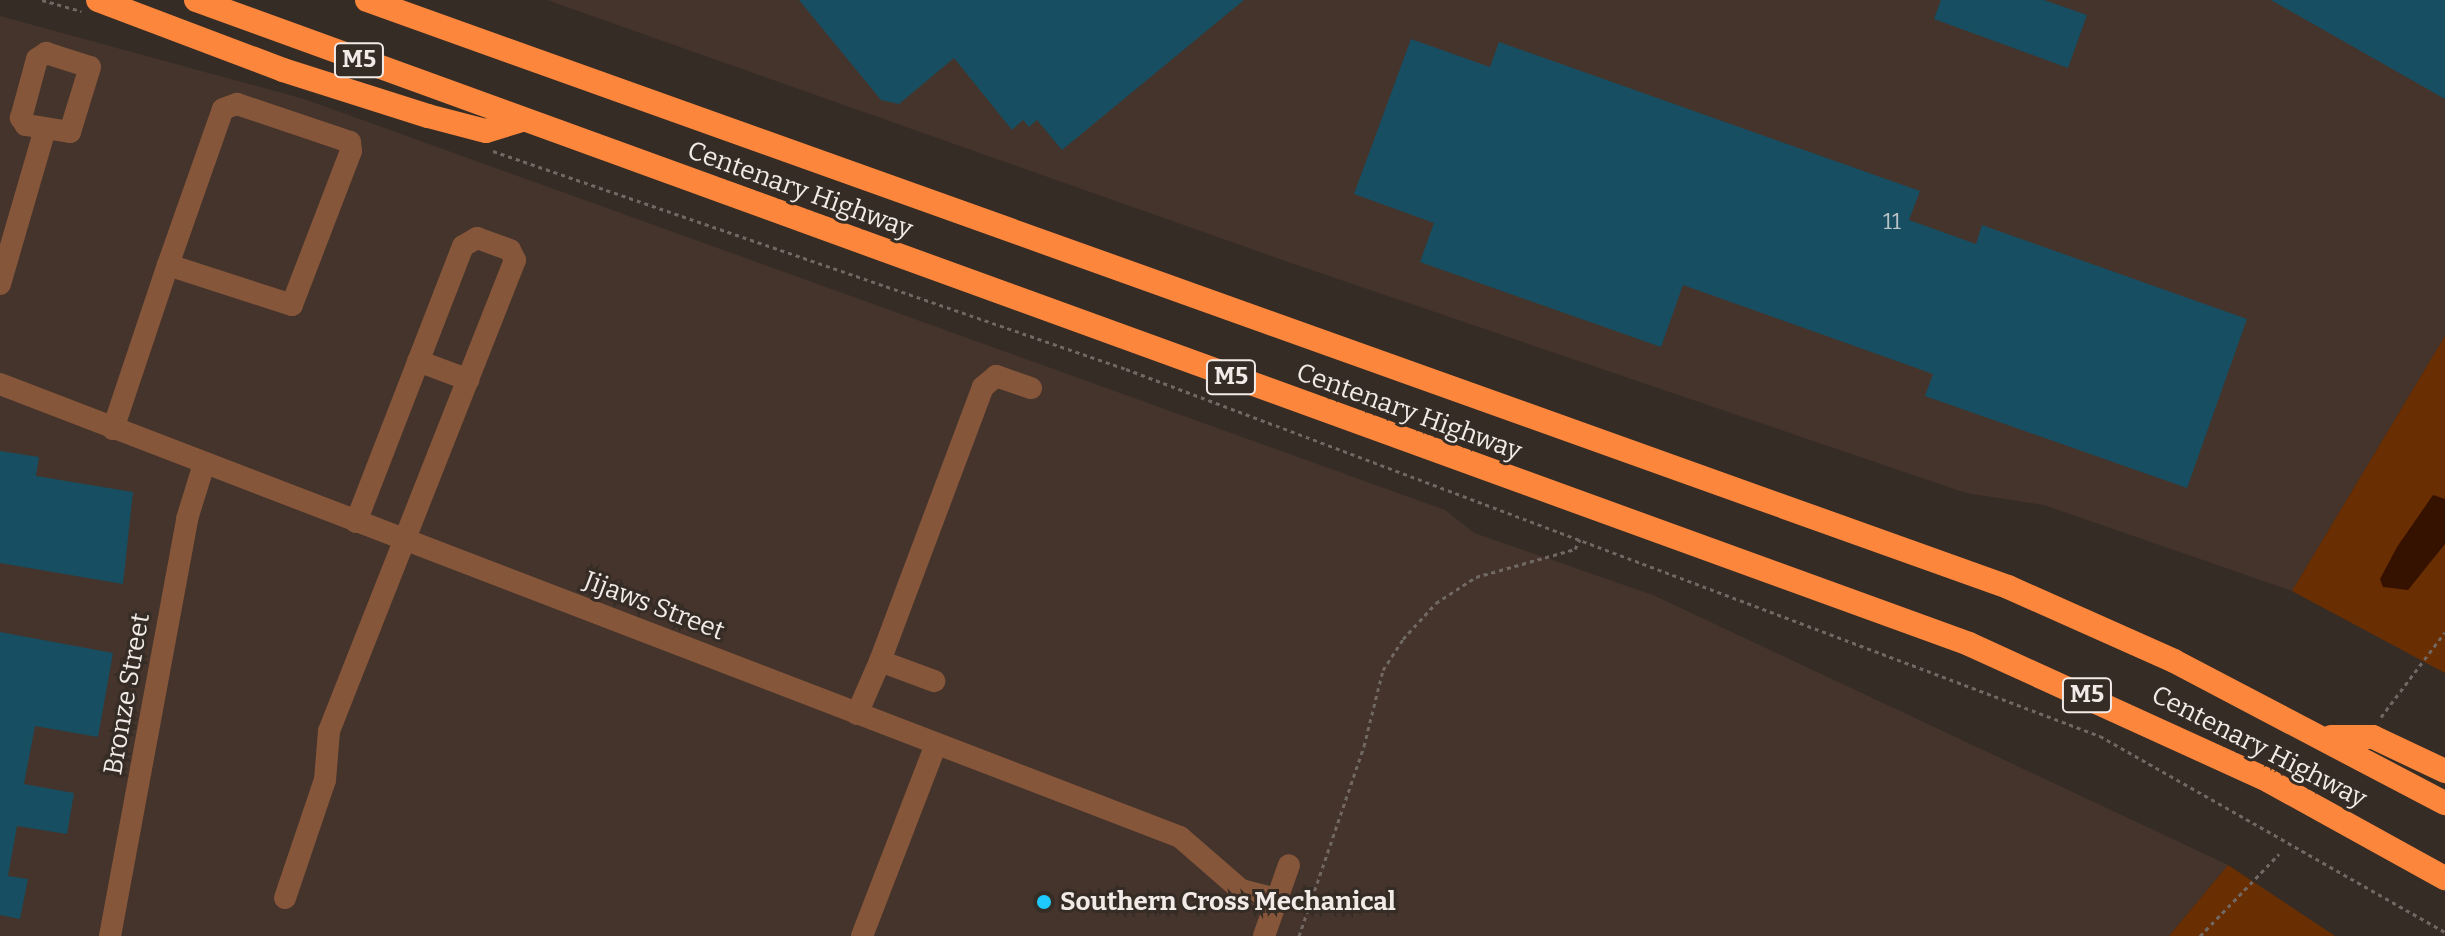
<!DOCTYPE html>
<style>
body{margin:0}
#map{position:relative;width:2445px;height:936px;overflow:hidden;background:#362c26;font-family:Bitter,serif}
div>[style]{position:absolute}
.built>*{inset:0;background:#45342b}
.green>*{inset:0;background:#692e02}
.water>*{inset:0;background:#351200}
.building>*{inset:0;background:#174e61}
.path>*{height:3px;margin-top:-1.5px;transform-origin:0;background:repeating-linear-gradient(90deg,#716863 0 4px,transparent 0 8px)}
.minor>*{height:22px;margin:-11px;padding:0 11px;transform-origin:11px;border-radius:11px;background:#86563b}
.highway>*{height:24px;margin:-12px;padding:0 12px;transform-origin:12px;border-radius:12px;background:#fc873c}
.dots>*{width:22px;height:22px;translate:-50% -50%;box-sizing:border-box;border:4px solid #362c26;border-radius:50%}
span{translate:-50% -50%;white-space:nowrap;text-align:center;line-height:1.15;-webkit-text-stroke:6px #362c26;paint-order:stroke}
.number-label{font-size:22px;color:#bac3c5}
.number-label span{-webkit-text-stroke-width:0}
.shield-label span{padding:2px 6px;background:#362c26;border:2px solid;border-radius:6px;-webkit-text-stroke-width:0}
.shield-label{font-size:24px;color:#f1eae6;font-weight:700}
.street-label{font-size:26px;color:#f1eae6}
.poi-label{font-size:26px;color:#f1eae6;font-weight:700}
.left{translate:0 -50%;text-align:left}
</style>
<div id="map">
<div class="built">
<div style="clip-path:polygon(547px 0,2445px 0,2445px 336px,2292px 591px,2044px 505px,1966px 493px,1294px 264px)"></div>
<div style="clip-path:polygon(0 16px,304px 99px,1445px 510px,1474px 533px,1653px 595px,2228px 865px,2169px 936px,0 936px)"></div>
</div>
<div class="green">
<div style="clip-path:polygon(2445px 336px,2445px 673px,2292px 591px)"></div>
<div style="clip-path:polygon(2228px 865px,2335px 936px,2169px 936px)"></div>
</div>
<div class="water">
<div style="clip-path:polygon(2433px 495px,2445px 499px,2445px 544px,2408px 590px,2383px 587px,2380px 579px,2397px 547px)"></div>
</div>
<div class="building">
<div style="clip-path:polygon(799px 0,1244px 0,1062px 150px,1037px 120px,1029px 127px,1023px 120px,1012px 130px,954px 58px,899px 104px,881px 100px)"></div>
<div style="clip-path:polygon(1941px 0,2044px 0,2087px 15px,2068px 68px,1934px 19px)"></div>
<div style="clip-path:polygon(2271px 0,2445px 0,2445px 99px)"></div>
<div style="clip-path:polygon(1411px 39px,1490px 67px,1499px 42px,1920px 191px,1909px 220px,1976px 244px,1982px 225px,2247px 319px,2187px 488px,1925px 396px,1933px 374px,1683px 285px,1661px 347px,1420px 262px,1434px 223px,1354px 194px)"></div>
<div style="clip-path:polygon(0 451px,39px 457px,36px 476px,133px 492px,123px 584px,0 563px)"></div>
<div style="clip-path:polygon(0 632px,113px 653px,98px 737px,35px 726px,24px 784px,74px 793px,67px 834px,17px 826px,8px 876px,28px 879px,20px 919px,0 915px)"></div>
</div>
<div class="path">
<div style="left:42px;top:0;width:41px;rotate:15.8deg"></div>
<div style="left:493px;top:151px;width:669px;rotate:19deg"></div>
<div style="left:1126px;top:369px;width:1041px;rotate:20.65deg"></div>
<div style="left:2100px;top:736px;width:397px;rotate:29.6deg"></div>
<div style="left:2381px;top:717px;width:106px;rotate:-53deg"></div>
<div style="left:1299px;top:936px;width:201px;rotate:-71.1deg"></div>
<div style="left:1364px;top:746px;width:78px;rotate:-76deg"></div>
<div style="left:1383px;top:670px;width:37px;rotate:-57deg"></div>
<div style="left:1403px;top:639px;width:49px;rotate:-47.5deg"></div>
<div style="left:1436px;top:603px;width:48px;rotate:-33deg"></div>
<div style="left:1476px;top:577px;width:103px;rotate:-15.8deg"></div>
<div style="left:1575px;top:549px;width:11px;rotate:-63deg"></div>
<div style="left:2200px;top:936px;width:114px;rotate:-46.1deg"></div>
</div>
<div class="minor">
<div style="left:46px;top:53px;width:46px;rotate:17.7deg"></div>
<div style="left:90px;top:67px;width:68px;rotate:107.1deg"></div>
<div style="left:70px;top:132px;width:45px;rotate:-171deg"></div>
<div style="left:26px;top:125px;width:9px;rotate:-126deg"></div>
<div style="left:21px;top:118px;width:61px;rotate:-74.8deg"></div>
<div style="left:37px;top:59px;width:11px;rotate:-34deg"></div>
<div style="left:0;top:284px;width:161px;rotate:-73.8deg"></div>
<div style="left:418px;top:361px;width:54px;rotate:20.4deg"></div>
<div style="left:0;top:384px;width:1264px;rotate:21deg"></div>
<div style="left:1180px;top:837px;width:81px;rotate:41deg"></div>
<div style="left:1241px;top:890px;width:36px;rotate:14deg"></div>
<div style="left:113px;top:429px;width:173px;rotate:-71.5deg"></div>
<div style="left:168px;top:265px;width:165px;rotate:-70.6deg"></div>
<div style="left:223px;top:109px;width:15px;rotate:-20deg"></div>
<div style="left:237px;top:104px;width:119px;rotate:18.6deg"></div>
<div style="left:350px;top:142px;width:9px;rotate:84deg"></div>
<div style="left:351px;top:151px;width:165px;rotate:111deg"></div>
<div style="left:292px;top:305px;width:130px;rotate:-162.1deg"></div>
<div style="left:880px;top:661px;width:293px;rotate:-69.4deg"></div>
<div style="left:983px;top:387px;width:17px;rotate:-40deg"></div>
<div style="left:996px;top:376px;width:37px;rotate:19deg"></div>
<div style="left:857px;top:714px;width:58px;rotate:-66.5deg"></div>
<div style="left:880px;top:661px;width:58px;rotate:20.3deg"></div>
<div style="left:285px;top:898px;width:125px;rotate:-71.3deg"></div>
<div style="left:325px;top:780px;width:49px;rotate:-85.3deg"></div>
<div style="left:329px;top:731px;width:506px;rotate:-68.45deg"></div>
<div style="left:515px;top:260px;width:11px;rotate:-117deg"></div>
<div style="left:510px;top:250px;width:35px;rotate:-160deg"></div>
<div style="left:477px;top:238px;width:16px;rotate:150deg"></div>
<div style="left:463px;top:246px;width:296px;rotate:111.2deg"></div>
<div style="left:110px;top:936px;width:424px;rotate:-79.5deg"></div>
<div style="left:187px;top:519px;width:58px;rotate:-72.8deg"></div>
<div style="left:862px;top:936px;width:206px;rotate:-68.9deg"></div>
<div style="left:1264px;top:936px;width:75px;rotate:-70.6deg"></div>
</div>
<div class="highway">
<div style="left:98px;top:0;width:198px;rotate:20.7deg"></div>
<div style="left:283px;top:70px;width:152px;rotate:17.6deg"></div>
<div style="left:428px;top:116px;width:60px;rotate:14.5deg"></div>
<div style="left:486px;top:131px;width:39px;rotate:-17deg"></div>
<div style="left:196px;top:0;width:1886px;rotate:19.96deg"></div>
<div style="left:1969px;top:644px;width:330px;rotate:24.5deg"></div>
<div style="left:2269px;top:781px;width:201px;rotate:28.9deg"></div>
<div style="left:367px;top:0;width:1743px;rotate:19.68deg"></div>
<div style="left:2008px;top:587px;width:182px;rotate:24deg"></div>
<div style="left:2174px;top:661px;width:306px;rotate:27.7deg"></div>
<div style="left:2331px;top:737px;width:42px"></div>
<div style="left:2373px;top:737px;width:80px;rotate:25.3deg"></div>
</div>
<div class="dots">
<div style="left:1044px;top:902px;background:#1dc9fd"></div>
</div>
<div class="number-label">
<span style="left:1892px;top:222px">11</span>
</div>
<div class="shield-label">
<span style="left:359px;top:60px">M5</span>
<span style="left:1231px;top:377px">M5</span>
<span style="left:2087px;top:695px">M5</span>
</div>
<div class="street-label">
<span style="left:800px;top:190px;rotate:20deg">Centenary Highway</span>
<span style="left:1409px;top:412px;rotate:20deg">Centenary Highway</span>
<span style="left:654px;top:606px;rotate:21deg">Jijaws Street</span>
<span style="left:127px;top:694px;rotate:-80deg">Bronze Street</span>
<span style="left:2259px;top:747px;rotate:27deg">Centenary Highway</span>
</div>
<div class="poi-label">
<span class="left" style="left:1060px;top:902px">Southern Cross Mechanical</span>
</div>
</div>
